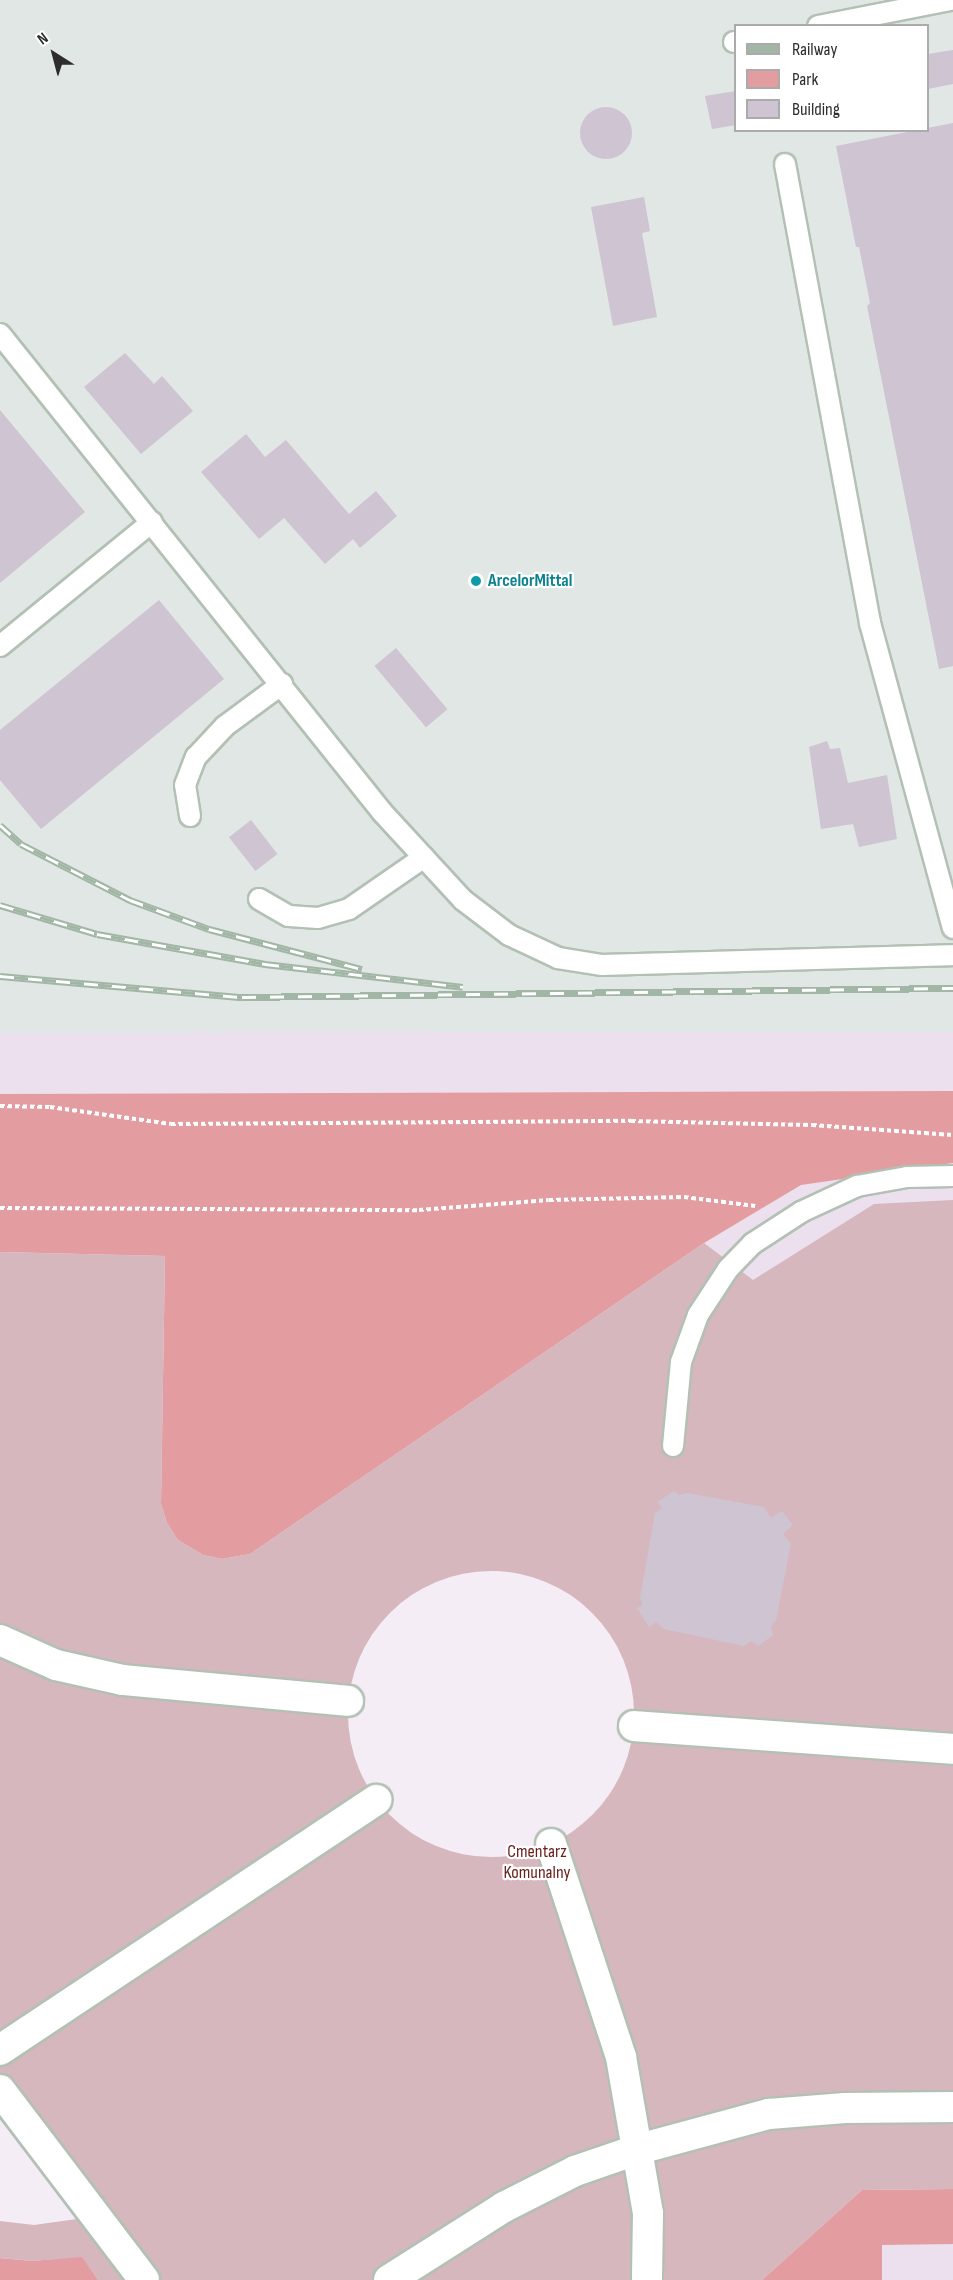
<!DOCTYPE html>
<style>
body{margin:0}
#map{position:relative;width:953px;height:2280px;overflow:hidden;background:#ecdfee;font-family:"Sofia Sans Condensed",sans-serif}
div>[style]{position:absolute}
.industrial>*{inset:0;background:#e0e7e4}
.green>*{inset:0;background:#e39da1}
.cemetery>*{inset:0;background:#d7b7be}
.plaza>*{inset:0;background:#f5edf6}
.round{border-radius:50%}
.building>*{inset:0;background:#cfc4d1;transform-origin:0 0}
.path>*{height:4px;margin-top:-2px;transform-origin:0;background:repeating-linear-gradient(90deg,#fff 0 4.5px,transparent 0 7.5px)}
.roads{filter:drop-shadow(2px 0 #b3c0b4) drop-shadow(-2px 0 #b3c0b4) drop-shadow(0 2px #b3c0b4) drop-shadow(0 -2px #b3c0b4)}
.service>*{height:20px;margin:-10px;padding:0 10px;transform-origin:10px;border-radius:10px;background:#fff}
.pedestrian>*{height:30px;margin:-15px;padding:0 15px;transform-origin:15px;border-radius:15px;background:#fff}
.rail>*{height:7px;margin-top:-3.5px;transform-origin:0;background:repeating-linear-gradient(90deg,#fff 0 14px,#a2b6a5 0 28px);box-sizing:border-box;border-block:2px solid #a2b6a5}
.dots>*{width:16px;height:16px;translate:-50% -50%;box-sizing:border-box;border:3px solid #fff;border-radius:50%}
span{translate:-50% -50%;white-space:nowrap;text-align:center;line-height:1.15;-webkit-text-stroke:4.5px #fff;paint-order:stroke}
.culture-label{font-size:18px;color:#0d838f;font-weight:700}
.left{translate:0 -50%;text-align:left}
.park-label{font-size:18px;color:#6a221c}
.legend{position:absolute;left:734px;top:24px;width:195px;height:108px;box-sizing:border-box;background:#fff;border:2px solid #ababab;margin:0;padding:8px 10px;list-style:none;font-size:18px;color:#2d2d2d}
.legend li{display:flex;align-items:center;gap:12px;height:30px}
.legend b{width:30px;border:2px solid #ababab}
.north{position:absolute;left:24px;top:24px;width:60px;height:60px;-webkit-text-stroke:4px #fff;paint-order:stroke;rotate:324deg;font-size:16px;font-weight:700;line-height:24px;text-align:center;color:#2d2d2d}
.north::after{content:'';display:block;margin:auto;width:21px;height:27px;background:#2d2d2d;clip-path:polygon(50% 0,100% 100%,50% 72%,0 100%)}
</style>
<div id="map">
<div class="industrial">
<div style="clip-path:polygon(evenodd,0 0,953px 0,953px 1032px,0 1033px,0 0,736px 26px,928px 26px,928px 130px,736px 130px,736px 26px)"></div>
</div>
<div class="green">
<div style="clip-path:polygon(953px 1091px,953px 1163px,801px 1185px,704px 1243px,250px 1554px,222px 1559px,203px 1555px,178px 1540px,167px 1523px,161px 1504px,165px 1256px,0 1252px,0 1094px)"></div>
<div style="clip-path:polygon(953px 2189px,953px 2244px,882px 2245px,882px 2280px,762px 2280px,862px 2190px)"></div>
<div style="clip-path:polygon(82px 2256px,98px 2280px,0 2280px,0 2258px,33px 2261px)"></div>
</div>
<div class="cemetery">
<div style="clip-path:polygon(953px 1200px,953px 2189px,862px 2190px,762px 2280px,98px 2280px,82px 2257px,33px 2261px,0 2258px,0 1252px,165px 1256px,161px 1504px,167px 1523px,178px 1540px,203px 1555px,222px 1559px,250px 1554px,704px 1243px,753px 1280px,874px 1204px)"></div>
</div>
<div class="plaza">
<div class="round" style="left:348px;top:1571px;width:286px;height:286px"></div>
<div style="clip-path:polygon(0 2085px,98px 2216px,34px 2225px,0 2221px)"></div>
</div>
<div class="building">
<div style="clip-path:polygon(953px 50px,953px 84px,928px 89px,928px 54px)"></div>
<div style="clip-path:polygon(736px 91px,736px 125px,712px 129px,705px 96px)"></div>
<div class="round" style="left:580px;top:107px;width:52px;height:52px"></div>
<div style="clip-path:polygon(953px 123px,953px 666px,939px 669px,867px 306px,870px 303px,859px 247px,856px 247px,836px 146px)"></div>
<div style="clip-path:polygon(644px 197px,650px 231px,642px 233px,657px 317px,613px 326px,591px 207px)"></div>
<div style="clip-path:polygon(125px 353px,154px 384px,162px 376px,193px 411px,141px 454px,84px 387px)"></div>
<div style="clip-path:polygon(0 410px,85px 512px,0 583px)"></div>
<div style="clip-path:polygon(246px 434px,265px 457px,286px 440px,349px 514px,376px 491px,397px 516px,360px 548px,353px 539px,325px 564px,284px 518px,259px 539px,201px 472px)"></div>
<div style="clip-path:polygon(159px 600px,224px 679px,41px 829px,0 780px,0 730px)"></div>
<div style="left:396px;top:648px;width:80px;height:28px;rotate:50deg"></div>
<div style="clip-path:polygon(827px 741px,830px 749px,840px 748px,848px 783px,887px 775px,897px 839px,859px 847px,853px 824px,821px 829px,809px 747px)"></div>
<div style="left:251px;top:820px;width:43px;height:28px;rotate:52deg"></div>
<div style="clip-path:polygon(674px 1491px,679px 1495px,687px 1493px,764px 1507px,771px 1518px,782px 1511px,793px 1525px,783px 1534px,791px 1544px,776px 1620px,771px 1627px,773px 1635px,758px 1646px,751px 1641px,744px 1646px,664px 1629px,656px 1622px,649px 1627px,637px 1608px,643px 1605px,640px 1598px,655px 1513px,662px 1508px,657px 1502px)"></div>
</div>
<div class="path">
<div style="left:0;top:1106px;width:50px;rotate:1.1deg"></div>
<div style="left:50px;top:1107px;width:122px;rotate:8deg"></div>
<div style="left:171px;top:1124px;width:460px;rotate:-0.4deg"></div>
<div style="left:631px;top:1121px;width:181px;rotate:1.3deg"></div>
<div style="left:812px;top:1125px;width:141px;rotate:4.1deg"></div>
<div style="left:0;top:1208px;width:419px;rotate:0.3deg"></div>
<div style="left:419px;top:1210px;width:130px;rotate:-4.4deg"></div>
<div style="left:549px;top:1200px;width:135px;rotate:-1.3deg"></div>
<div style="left:684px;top:1197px;width:72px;rotate:7.2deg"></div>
</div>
<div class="roads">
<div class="service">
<div style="left:818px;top:26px;width:135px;rotate:-11.1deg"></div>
<div style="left:734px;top:42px;width:2px"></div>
<div style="left:785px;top:164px;width:467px;rotate:79.5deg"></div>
<div style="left:870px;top:623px;width:316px;rotate:74.8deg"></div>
<div style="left:0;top:334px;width:612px;rotate:51.37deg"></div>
<div style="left:382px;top:812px;width:120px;rotate:47.4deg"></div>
<div style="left:463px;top:900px;width:58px;rotate:37.3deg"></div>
<div style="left:509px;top:935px;width:54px;rotate:25.1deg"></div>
<div style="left:558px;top:958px;width:45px;rotate:9deg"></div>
<div style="left:602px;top:965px;width:351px;rotate:-1.6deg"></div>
<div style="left:0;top:646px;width:196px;rotate:-39.2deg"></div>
<div style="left:190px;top:816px;width:31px;rotate:-99deg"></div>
<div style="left:185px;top:785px;width:30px;rotate:-69deg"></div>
<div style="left:196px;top:757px;width:42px;rotate:-46.9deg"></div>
<div style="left:225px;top:726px;width:71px;rotate:-36.4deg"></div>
<div style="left:259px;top:899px;width:34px;rotate:30deg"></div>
<div style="left:289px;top:916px;width:29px;rotate:4deg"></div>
<div style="left:318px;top:918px;width:32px;rotate:-16deg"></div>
<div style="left:349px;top:909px;width:91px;rotate:-34.7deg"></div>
<div style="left:673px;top:1446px;width:84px;rotate:-84.6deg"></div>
<div style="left:681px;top:1362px;width:50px;rotate:-70.1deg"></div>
<div style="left:698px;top:1315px;width:55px;rotate:-56.9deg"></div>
<div style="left:728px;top:1269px;width:35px;rotate:-46deg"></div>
<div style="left:752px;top:1244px;width:59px;rotate:-33.1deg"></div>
<div style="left:801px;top:1212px;width:62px;rotate:-24.9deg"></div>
<div style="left:857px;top:1186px;width:51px;rotate:-10.2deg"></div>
<div style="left:907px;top:1177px;width:46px;rotate:-1.2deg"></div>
</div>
<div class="pedestrian">
<div style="left:0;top:1640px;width:61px;rotate:24.1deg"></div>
<div style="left:56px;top:1665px;width:69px;rotate:12.6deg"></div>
<div style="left:123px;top:1680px;width:226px;rotate:5.3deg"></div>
<div style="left:634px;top:1726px;width:320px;rotate:4.1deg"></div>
<div style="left:551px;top:1844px;width:224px;rotate:71.8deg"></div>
<div style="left:621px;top:2057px;width:158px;rotate:80.2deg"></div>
<div style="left:648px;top:2213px;width:67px;rotate:90.9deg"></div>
<div style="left:0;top:2050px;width:452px;rotate:-33.6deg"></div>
<div style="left:0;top:2090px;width:238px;rotate:52.8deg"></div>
<div style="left:389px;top:2280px;width:136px;rotate:-32.4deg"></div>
<div style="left:504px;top:2207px;width:80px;rotate:-26.9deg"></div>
<div style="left:575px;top:2171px;width:68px;rotate:-19deg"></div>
<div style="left:639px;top:2149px;width:135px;rotate:-15.1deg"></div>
<div style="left:769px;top:2114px;width:76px;rotate:-4.5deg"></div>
<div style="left:845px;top:2108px;width:108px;rotate:-0.5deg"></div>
</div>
</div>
<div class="rail">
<div style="left:0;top:825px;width:28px;rotate:42deg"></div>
<div style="left:21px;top:844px;width:123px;rotate:27.2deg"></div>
<div style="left:130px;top:900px;width:84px;rotate:20.2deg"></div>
<div style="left:209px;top:929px;width:158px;rotate:14.7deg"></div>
<div style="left:0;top:905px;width:101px;rotate:16.6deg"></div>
<div style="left:97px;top:934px;width:171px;rotate:10.1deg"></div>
<div style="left:265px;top:964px;width:199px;rotate:6.6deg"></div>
<div style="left:0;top:976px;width:243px;rotate:5deg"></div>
<div style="left:242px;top:997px;width:711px;rotate:-0.73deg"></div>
</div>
<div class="dots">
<div style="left:476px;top:581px;background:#0f9aa8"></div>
</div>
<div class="culture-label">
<span class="left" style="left:488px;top:581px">ArcelorMittal</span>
</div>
<div class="park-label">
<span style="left:537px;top:1863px">Cmentarz<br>Komunalny</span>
</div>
<ul class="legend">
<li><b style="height:8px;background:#a2b6a5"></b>Railway</li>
<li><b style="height:16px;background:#e39da1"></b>Park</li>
<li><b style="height:16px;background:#cfc4d1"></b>Building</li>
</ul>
<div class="north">N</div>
</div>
